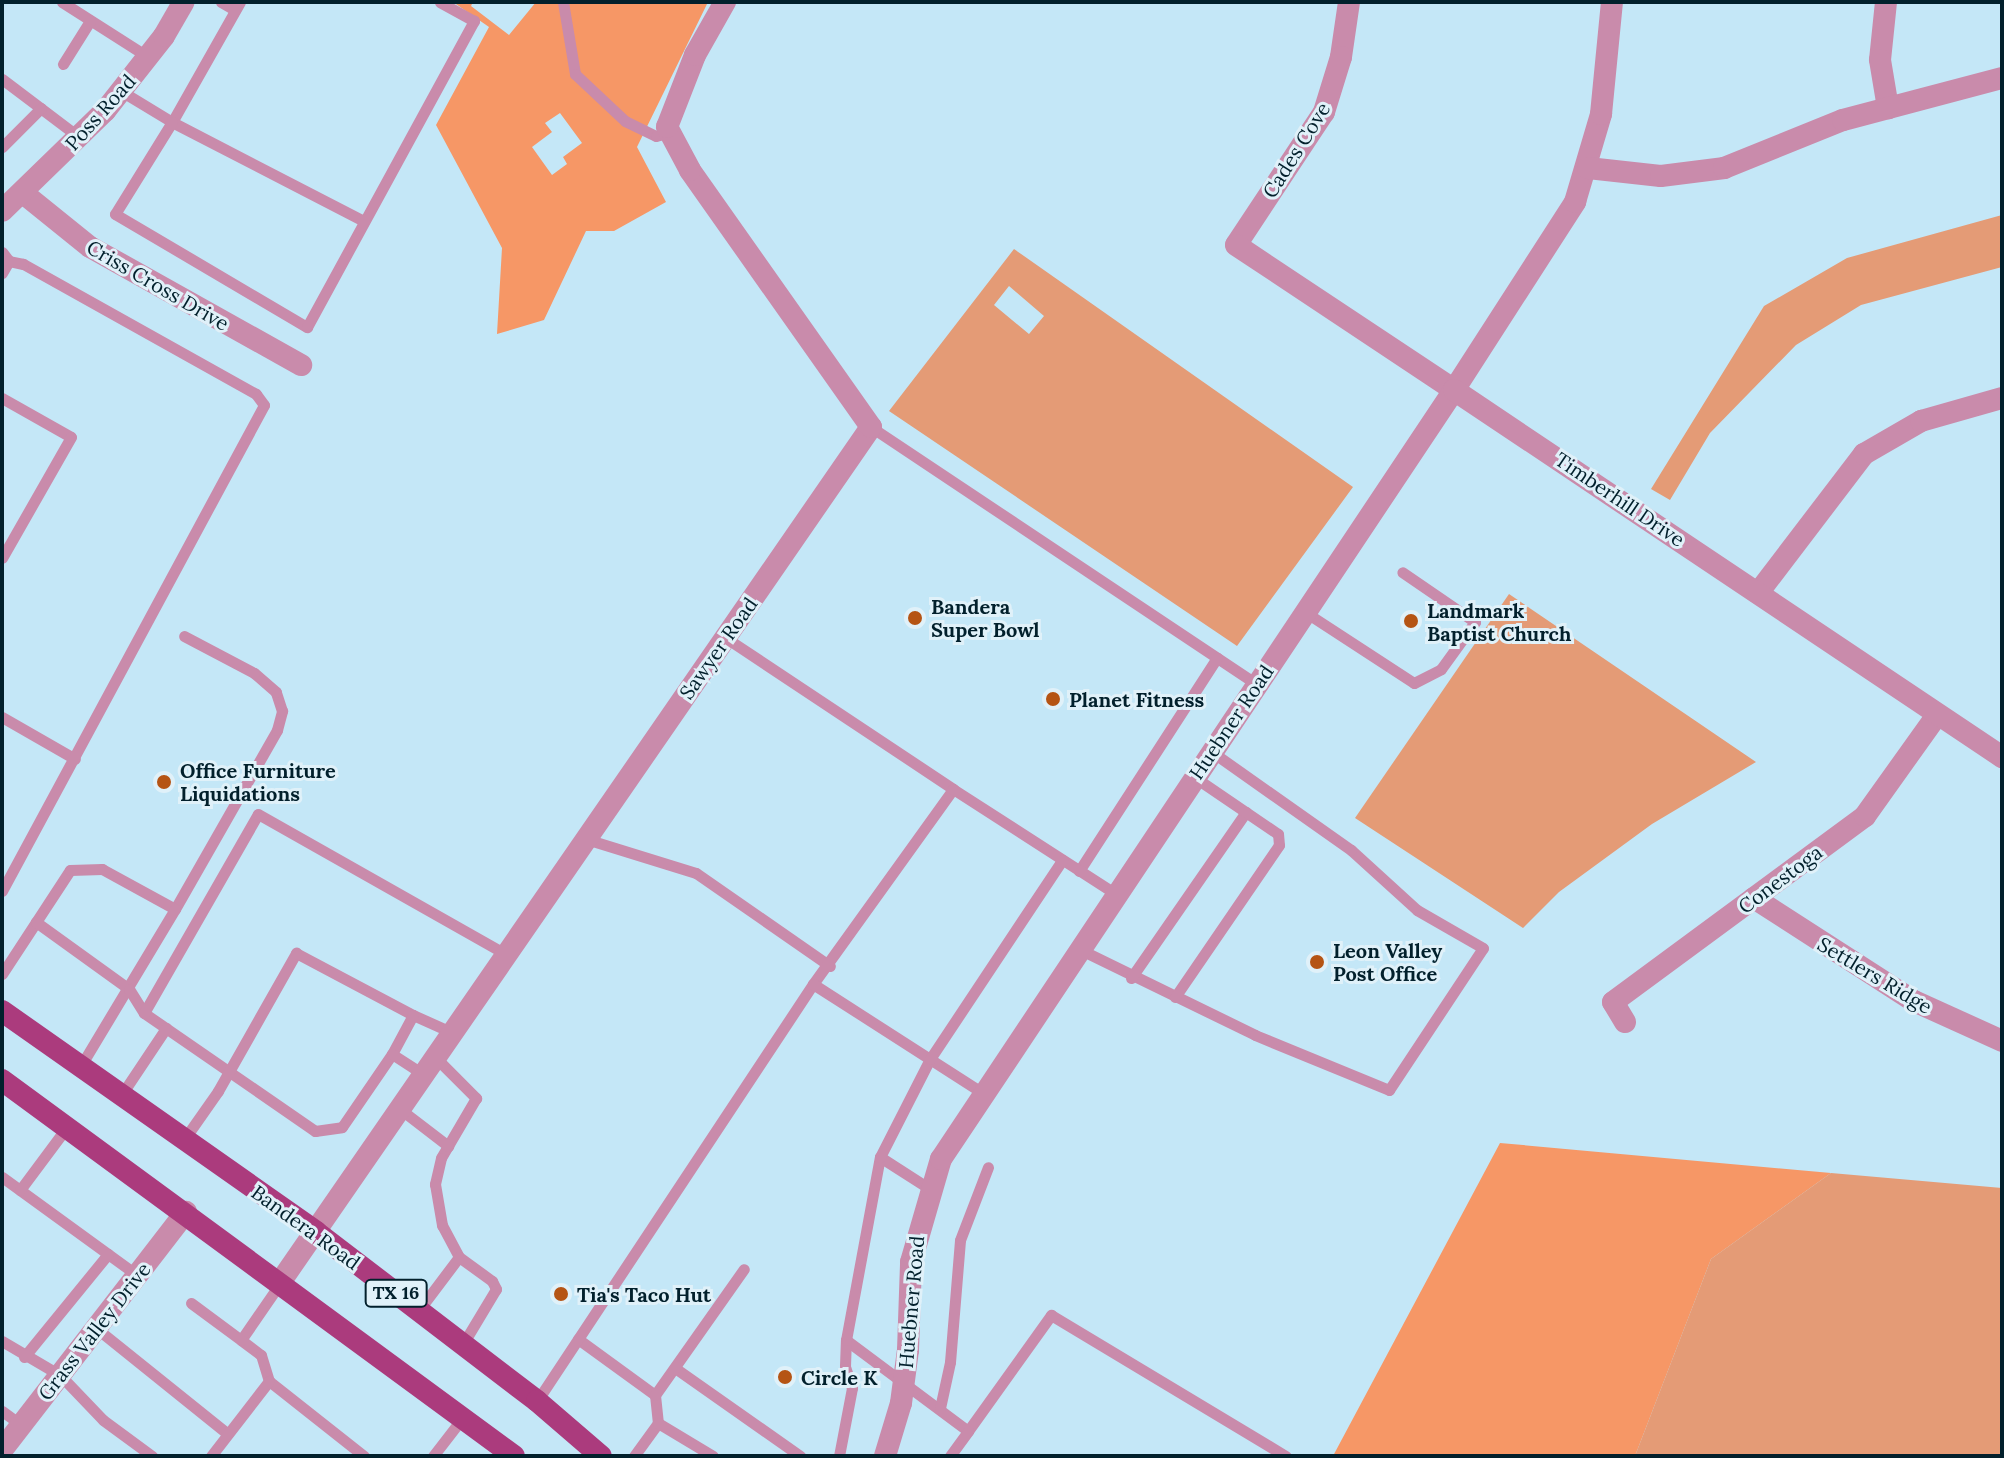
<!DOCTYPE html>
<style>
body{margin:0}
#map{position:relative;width:2004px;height:1458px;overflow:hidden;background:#c4e7f7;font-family:Lora,serif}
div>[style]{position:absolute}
.green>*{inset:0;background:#e49b76}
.forest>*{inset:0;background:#f69766}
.service>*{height:11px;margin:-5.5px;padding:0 5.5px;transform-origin:5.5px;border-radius:5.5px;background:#c98bab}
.minor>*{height:22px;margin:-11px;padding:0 11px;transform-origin:11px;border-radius:11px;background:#c98bab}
.tertiary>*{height:22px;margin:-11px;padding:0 11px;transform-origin:11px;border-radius:11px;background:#c98bab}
.primary>*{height:22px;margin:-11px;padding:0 11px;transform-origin:11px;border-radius:11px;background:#ab3b7d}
.dots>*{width:22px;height:22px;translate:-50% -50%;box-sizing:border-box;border:4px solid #e0f1f9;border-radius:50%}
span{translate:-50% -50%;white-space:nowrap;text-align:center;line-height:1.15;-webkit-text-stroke:6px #e0f1f9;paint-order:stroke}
.shield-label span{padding:2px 6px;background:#e0f1f9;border:2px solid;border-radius:6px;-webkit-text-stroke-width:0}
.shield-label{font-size:18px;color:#02202c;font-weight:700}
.street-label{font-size:20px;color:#02202c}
.poi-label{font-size:20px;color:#02202c;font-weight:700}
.left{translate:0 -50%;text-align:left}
.frame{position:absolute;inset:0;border:4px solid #02202c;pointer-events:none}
</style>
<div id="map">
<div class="green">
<div style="clip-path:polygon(2002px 215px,2002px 267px,1861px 305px,1796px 345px,1710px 433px,1670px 500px,1651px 489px,1764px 306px,1847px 258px)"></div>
<div style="clip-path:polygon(evenodd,1014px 249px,1353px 487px,1237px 646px,889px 411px,1014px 249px,1009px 286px,1044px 316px,1029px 334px,994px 305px,1009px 286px)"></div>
<div style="clip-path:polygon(1509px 594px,1756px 762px,1652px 824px,1559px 892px,1523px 928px,1355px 818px)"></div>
<div style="clip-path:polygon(1831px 1173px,2002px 1188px,2002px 1456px,1635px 1456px,1711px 1259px)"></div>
</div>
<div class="forest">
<div style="clip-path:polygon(evenodd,453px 2px,473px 2px,471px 6px,509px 35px,536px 2px,708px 2px,637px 147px,666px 202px,614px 231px,586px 231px,544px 320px,497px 334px,502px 248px,436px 125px,489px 27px,453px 2px,560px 113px,582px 143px,563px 157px,567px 164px,552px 175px,532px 147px,552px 132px,545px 123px,560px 113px)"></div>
<div style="clip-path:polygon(1500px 1143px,1831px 1173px,1711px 1259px,1635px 1456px,1333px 1456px)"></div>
</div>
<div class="service">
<div style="left:62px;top:2px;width:102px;rotate:32.6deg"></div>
<div style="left:221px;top:2px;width:16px;rotate:30deg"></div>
<div style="left:240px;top:2px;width:138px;rotate:119.5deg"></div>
<div style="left:172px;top:122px;width:216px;rotate:27.3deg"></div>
<div style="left:563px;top:2px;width:73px;rotate:80.5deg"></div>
<div style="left:575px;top:74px;width:69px;rotate:43.2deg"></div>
<div style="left:625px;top:121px;width:34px;rotate:26deg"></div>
<div style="left:656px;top:136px;width:15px;rotate:-16deg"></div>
<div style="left:63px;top:64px;width:51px;rotate:-57.9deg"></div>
<div style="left:2px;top:79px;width:96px;rotate:37deg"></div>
<div style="left:121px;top:91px;width:60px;rotate:31.3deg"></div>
<div style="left:172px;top:122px;width:108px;rotate:121.8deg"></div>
<div style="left:115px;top:214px;width:223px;rotate:30.5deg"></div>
<div style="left:307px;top:327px;width:349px;rotate:-61.4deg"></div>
<div style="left:474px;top:21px;width:39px;rotate:-151deg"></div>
<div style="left:2px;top:147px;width:55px;rotate:-45deg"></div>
<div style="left:2px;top:252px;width:11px;rotate:52deg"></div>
<div style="left:9px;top:261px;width:14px;rotate:120deg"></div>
<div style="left:2px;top:398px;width:79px;rotate:29.5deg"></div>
<div style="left:71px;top:437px;width:139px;rotate:119.7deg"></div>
<div style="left:871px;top:427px;width:463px;rotate:33.7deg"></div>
<div style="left:1305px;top:612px;width:130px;rotate:33.1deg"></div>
<div style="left:1414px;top:683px;width:30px;rotate:-27deg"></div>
<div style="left:1441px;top:669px;width:58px;rotate:-54.1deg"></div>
<div style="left:1475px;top:622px;width:88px;rotate:-145.6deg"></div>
<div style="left:726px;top:638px;width:273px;rotate:33.6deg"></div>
<div style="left:2px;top:717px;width:84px;rotate:29.9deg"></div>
<div style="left:586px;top:839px;width:115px;rotate:17.2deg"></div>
<div style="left:696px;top:873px;width:163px;rotate:34.8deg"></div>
<div style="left:1079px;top:871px;width:254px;rotate:-57.1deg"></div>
<div style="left:2px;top:891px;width:552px;rotate:-61.67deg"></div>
<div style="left:264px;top:405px;width:14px;rotate:-126deg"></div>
<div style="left:256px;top:394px;width:267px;rotate:-150.8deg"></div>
<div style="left:23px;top:264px;width:14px;rotate:-168deg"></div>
<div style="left:175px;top:909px;width:206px;rotate:-60.3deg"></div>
<div style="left:277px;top:730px;width:20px;rotate:-75deg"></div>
<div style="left:282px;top:711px;width:20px;rotate:-108deg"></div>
<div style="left:276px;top:692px;width:29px;rotate:-139deg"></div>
<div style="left:254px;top:673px;width:79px;rotate:-152.1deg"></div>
<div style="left:36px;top:922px;width:62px;rotate:-56.8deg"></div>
<div style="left:70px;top:870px;width:32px;rotate:-2deg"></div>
<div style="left:102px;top:869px;width:83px;rotate:28.7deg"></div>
<div style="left:175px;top:909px;width:184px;rotate:121deg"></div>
<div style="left:1079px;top:949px;width:196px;rotate:26deg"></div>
<div style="left:1255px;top:1035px;width:145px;rotate:22.3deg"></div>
<div style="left:1389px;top:1090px;width:170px;rotate:-56.5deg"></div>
<div style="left:1483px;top:948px;width:76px;rotate:-150.1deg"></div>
<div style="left:1417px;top:910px;width:89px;rotate:-137.7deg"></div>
<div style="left:1351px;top:850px;width:170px;rotate:-144.8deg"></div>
<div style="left:2px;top:974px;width:62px;rotate:-56.8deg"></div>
<div style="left:36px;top:922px;width:115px;rotate:35.8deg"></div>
<div style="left:129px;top:989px;width:28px;rotate:58deg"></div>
<div style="left:144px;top:1013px;width:208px;rotate:34.6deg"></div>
<div style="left:315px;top:1131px;width:27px;rotate:-8deg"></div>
<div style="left:342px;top:1127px;width:88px;rotate:-55.6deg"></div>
<div style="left:1131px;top:978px;width:202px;rotate:-55.3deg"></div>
<div style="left:813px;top:984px;width:240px;rotate:-54.3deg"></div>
<div style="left:953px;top:789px;width:194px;rotate:32.8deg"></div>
<div style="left:1175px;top:997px;width:184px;rotate:-55.6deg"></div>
<div style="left:1279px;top:845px;width:11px;rotate:-95deg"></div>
<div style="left:1278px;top:834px;width:102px;rotate:-145.8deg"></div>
<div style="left:144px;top:1013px;width:229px;rotate:-60.2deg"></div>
<div style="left:258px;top:814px;width:286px;rotate:29.5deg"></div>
<div style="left:413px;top:1015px;width:44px;rotate:24.2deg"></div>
<div style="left:436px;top:1058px;width:57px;rotate:45deg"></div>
<div style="left:476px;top:1098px;width:69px;rotate:120.3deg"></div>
<div style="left:441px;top:1158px;width:27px;rotate:103deg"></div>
<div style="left:435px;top:1184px;width:42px;rotate:80.3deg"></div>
<div style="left:442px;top:1225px;width:36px;rotate:62deg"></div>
<div style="left:120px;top:1097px;width:83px;rotate:-56.3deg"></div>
<div style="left:400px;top:1109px;width:61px;rotate:37.6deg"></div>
<div style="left:183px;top:1141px;width:61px;rotate:-55deg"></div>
<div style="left:218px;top:1091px;width:159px;rotate:-60.5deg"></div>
<div style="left:296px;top:953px;width:132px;rotate:27.9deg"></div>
<div style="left:413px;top:1015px;width:44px;rotate:118.3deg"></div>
<div style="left:392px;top:1054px;width:38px;rotate:33deg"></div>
<div style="left:880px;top:1157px;width:59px;rotate:32.6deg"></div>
<div style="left:2px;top:1177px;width:167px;rotate:36deg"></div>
<div style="left:20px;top:1190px;width:79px;rotate:-53.3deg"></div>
<div style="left:281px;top:1282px;width:70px;rotate:124.6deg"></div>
<div style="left:241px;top:1340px;width:25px;rotate:37deg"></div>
<div style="left:261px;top:1355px;width:27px;rotate:73deg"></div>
<div style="left:269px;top:1381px;width:121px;rotate:38.3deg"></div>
<div style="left:191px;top:1303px;width:62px;rotate:36.5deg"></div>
<div style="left:419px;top:1310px;width:66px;rotate:-53deg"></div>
<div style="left:459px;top:1257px;width:41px;rotate:36deg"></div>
<div style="left:492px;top:1281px;width:9px;rotate:63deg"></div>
<div style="left:496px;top:1289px;width:64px;rotate:121deg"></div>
<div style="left:96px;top:1328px;width:169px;rotate:38.8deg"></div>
<div style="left:578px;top:1339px;width:95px;rotate:36deg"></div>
<div style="left:655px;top:1395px;width:28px;rotate:84deg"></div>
<div style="left:658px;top:1423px;width:41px;rotate:126deg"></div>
<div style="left:846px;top:1340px;width:152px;rotate:36.7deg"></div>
<div style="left:968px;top:1431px;width:143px;rotate:-54.4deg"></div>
<div style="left:1051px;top:1315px;width:274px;rotate:31deg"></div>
<div style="left:2px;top:1341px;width:67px;rotate:30.4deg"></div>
<div style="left:60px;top:1375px;width:62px;rotate:46.3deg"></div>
<div style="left:103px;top:1420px;width:61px;rotate:36.3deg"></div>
<div style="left:24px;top:1357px;width:133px;rotate:-50.8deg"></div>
<div style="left:675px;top:1368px;width:153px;rotate:35.1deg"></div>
<div style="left:655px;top:1395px;width:154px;rotate:-54.8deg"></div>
<div style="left:537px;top:1401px;width:500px;rotate:-56.5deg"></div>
<div style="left:813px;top:984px;width:202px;rotate:32.7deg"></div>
<div style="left:940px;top:1408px;width:47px;rotate:-77.7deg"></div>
<div style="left:950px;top:1362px;width:122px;rotate:-85.3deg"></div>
<div style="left:960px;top:1240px;width:78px;rotate:-69deg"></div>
<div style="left:2px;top:1411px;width:24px;rotate:36deg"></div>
<div style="left:658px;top:1423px;width:64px;rotate:31deg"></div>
<div style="left:211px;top:1456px;width:95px;rotate:-52.3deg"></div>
<div style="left:433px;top:1456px;width:51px;rotate:-52.2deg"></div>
<div style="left:839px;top:1456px;width:69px;rotate:-79.2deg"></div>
<div style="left:852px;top:1388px;width:23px;rotate:-108deg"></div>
<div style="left:845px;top:1366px;width:26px;rotate:-88deg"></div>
<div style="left:846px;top:1340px;width:186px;rotate:-79.5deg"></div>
<div style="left:880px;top:1157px;width:110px;rotate:-63deg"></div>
<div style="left:930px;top:1059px;width:239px;rotate:-56.4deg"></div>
<div style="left:950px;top:1456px;width:31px;rotate:-54deg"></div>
</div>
<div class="minor">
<div style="left:1349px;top:2px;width:56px;rotate:98.3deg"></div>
<div style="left:1341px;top:57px;width:58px;rotate:107.2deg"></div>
<div style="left:1324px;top:112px;width:159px;rotate:123.5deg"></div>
<div style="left:1236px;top:245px;width:262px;rotate:33.6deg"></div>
<div style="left:1454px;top:390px;width:224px;rotate:-57.2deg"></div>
<div style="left:1575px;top:202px;width:92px;rotate:-73.5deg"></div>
<div style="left:1601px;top:114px;width:113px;rotate:-84.4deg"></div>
<div style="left:1886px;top:2px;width:58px;rotate:95.9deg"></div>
<div style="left:1880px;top:60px;width:49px;rotate:80.5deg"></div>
<div style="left:1588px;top:168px;width:73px;rotate:6.3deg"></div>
<div style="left:1661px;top:176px;width:64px;rotate:-7.2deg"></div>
<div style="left:1724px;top:168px;width:128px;rotate:-22deg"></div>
<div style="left:1843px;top:120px;width:164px;rotate:-14.8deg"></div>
<div style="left:23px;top:193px;width:86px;rotate:38.9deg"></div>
<div style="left:90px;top:247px;width:242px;rotate:29.2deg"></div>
<div style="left:2px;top:211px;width:144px;rotate:-44.2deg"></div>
<div style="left:105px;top:111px;width:95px;rotate:-51.8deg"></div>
<div style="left:164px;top:36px;width:39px;rotate:-60deg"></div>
<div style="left:1758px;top:593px;width:175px;rotate:-52.7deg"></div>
<div style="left:1864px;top:454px;width:66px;rotate:-30.1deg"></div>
<div style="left:1921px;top:421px;width:84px;rotate:-15.9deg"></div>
<div style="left:1754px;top:898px;width:190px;rotate:32.8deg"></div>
<div style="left:1914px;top:1001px;width:97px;rotate:24.4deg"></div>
<div style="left:1625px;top:1022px;width:23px;rotate:-121deg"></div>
<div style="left:1613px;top:1002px;width:313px;rotate:-36.4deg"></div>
<div style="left:1865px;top:816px;width:124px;rotate:-54.5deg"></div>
<div style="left:281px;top:1281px;width:1038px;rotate:-55.36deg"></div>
<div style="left:871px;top:427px;width:314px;rotate:-125.2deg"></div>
<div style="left:690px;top:170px;width:49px;rotate:-118.1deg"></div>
<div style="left:667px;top:127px;width:77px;rotate:-68.7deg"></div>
<div style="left:695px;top:55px;width:61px;rotate:-60.5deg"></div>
<div style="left:2px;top:1450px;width:301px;rotate:-52.3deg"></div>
</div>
<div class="tertiary">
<div style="left:885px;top:1456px;width:55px;rotate:-73.2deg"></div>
<div style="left:901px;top:1403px;width:53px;rotate:-82.5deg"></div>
<div style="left:908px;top:1350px;width:88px;rotate:-88deg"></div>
<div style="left:911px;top:1262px;width:107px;rotate:-73.8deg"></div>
<div style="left:941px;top:1159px;width:924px;rotate:-56.29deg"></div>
<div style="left:1454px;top:390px;width:660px;rotate:33.81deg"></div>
</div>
<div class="primary">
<div style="left:2px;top:1011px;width:384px;rotate:35.1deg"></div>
<div style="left:316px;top:1232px;width:278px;rotate:37.4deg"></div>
<div style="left:537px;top:1401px;width:84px;rotate:40.7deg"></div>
<div style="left:2px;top:1080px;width:635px;rotate:36.29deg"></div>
</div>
<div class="dots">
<div style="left:915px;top:618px;background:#b55414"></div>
<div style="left:1411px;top:621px;background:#b55414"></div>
<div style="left:1053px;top:699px;background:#b55414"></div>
<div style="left:164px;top:782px;background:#b55414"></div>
<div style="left:1317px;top:962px;background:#b55414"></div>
<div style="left:561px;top:1294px;background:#b55414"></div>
<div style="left:785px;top:1377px;background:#b55414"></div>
</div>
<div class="shield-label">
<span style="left:396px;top:1293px">TX 16</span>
</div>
<div class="street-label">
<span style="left:100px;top:112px;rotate:-48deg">Poss Road</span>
<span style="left:1296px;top:150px;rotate:-58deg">Cades Cove</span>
<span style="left:158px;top:285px;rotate:30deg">Criss Cross Drive</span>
<span style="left:1620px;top:499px;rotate:34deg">Timberhill Drive</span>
<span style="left:718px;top:648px;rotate:-55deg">Sawyer Road</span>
<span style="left:1231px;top:722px;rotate:-56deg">Huebner Road</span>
<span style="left:1780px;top:879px;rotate:-37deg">Conestoga</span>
<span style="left:1875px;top:975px;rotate:31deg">Settlers Ridge</span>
<span style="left:306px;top:1227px;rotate:36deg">Bandera Road</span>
<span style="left:911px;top:1302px;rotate:-85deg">Huebner Road</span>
<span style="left:94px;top:1331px;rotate:-52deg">Grass Valley Drive</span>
</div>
<div class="poi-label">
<span class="left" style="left:931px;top:618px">Bandera<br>Super Bowl</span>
<span class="left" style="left:1427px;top:622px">Landmark<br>Baptist Church</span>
<span class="left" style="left:1069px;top:699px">Planet Fitness</span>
<span class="left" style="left:180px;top:782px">Office Furniture<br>Liquidations</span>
<span class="left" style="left:1333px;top:962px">Leon Valley<br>Post Office</span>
<span class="left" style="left:577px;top:1294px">Tia's Taco Hut</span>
<span class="left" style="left:801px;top:1377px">Circle K</span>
</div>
<div class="frame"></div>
</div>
